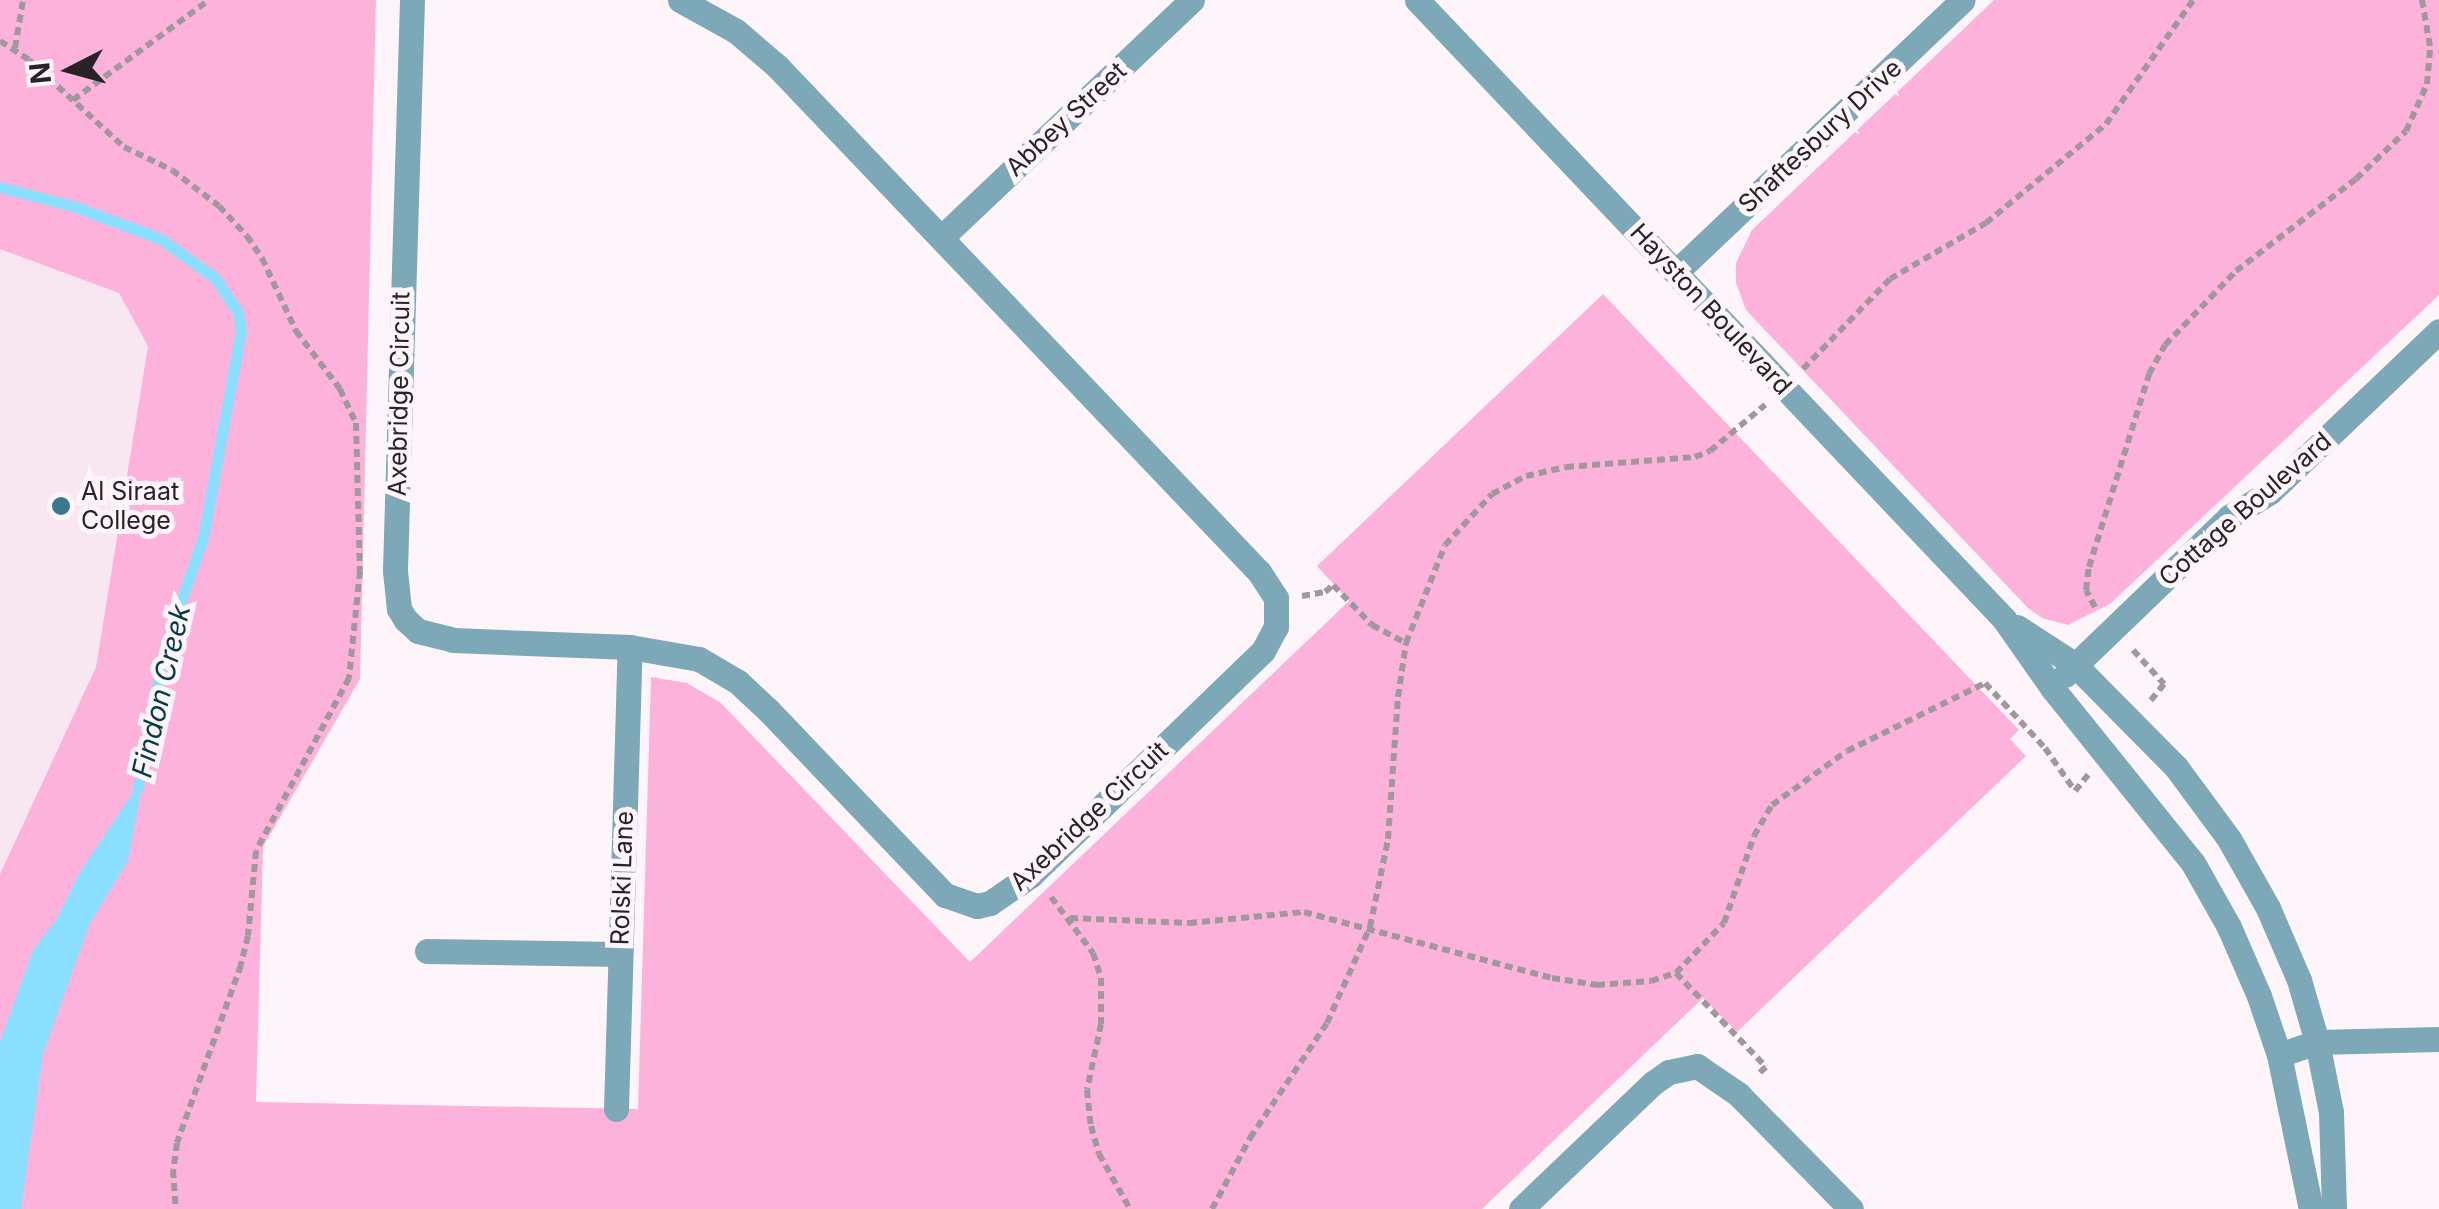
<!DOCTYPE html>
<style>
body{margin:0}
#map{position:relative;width:2439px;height:1209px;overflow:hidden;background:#fdf5f9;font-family:Inter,sans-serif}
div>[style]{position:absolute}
.built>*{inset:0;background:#f8e7f0}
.green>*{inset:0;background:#fdb2dc}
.water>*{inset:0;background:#8adffe}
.stream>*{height:11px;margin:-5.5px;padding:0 5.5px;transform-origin:5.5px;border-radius:5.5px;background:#8adffe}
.path>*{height:6px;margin-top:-3px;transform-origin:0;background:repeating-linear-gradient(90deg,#a0989c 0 8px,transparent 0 13px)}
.minor>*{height:25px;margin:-12.5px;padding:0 12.5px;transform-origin:12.5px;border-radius:12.5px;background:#7da8b8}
.dots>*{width:28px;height:28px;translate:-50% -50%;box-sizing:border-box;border:5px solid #fdf5f9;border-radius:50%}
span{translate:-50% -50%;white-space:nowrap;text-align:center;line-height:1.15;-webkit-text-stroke:10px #fdf5f9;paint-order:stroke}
.street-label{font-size:25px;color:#292226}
.poi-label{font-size:25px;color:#292226}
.left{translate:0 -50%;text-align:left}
.water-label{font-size:28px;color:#043b4b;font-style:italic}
.north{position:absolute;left:20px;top:20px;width:100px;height:100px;-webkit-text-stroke:8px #fdf5f9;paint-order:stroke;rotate:264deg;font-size:28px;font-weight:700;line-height:40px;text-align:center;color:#292226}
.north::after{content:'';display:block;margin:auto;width:35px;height:45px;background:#292226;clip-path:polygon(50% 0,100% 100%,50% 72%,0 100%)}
</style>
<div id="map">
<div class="built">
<div style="clip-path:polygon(0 249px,120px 293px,148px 346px,96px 667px,0 874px)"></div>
</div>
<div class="green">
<div style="clip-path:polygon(0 0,376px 0,360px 679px,263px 847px,256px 1102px,638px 1109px,651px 677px,687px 683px,721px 703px,970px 962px,1349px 601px,1317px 566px,1603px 294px,2019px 730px,2010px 739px,2026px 756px,1737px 1032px,1703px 998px,1482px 1209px,0 1209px,0 874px,96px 667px,148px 346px,119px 293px,0 249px)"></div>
<div style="clip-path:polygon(1994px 0,2439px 0,2439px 295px,2110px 604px,2068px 625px,2042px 618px,2027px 607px,1746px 310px,1736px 283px,1736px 263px,1752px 230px)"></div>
</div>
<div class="water">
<div style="clip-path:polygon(144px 776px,128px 861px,90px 923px,43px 1054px,21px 1209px,0 1209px,0 1042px,33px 950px,56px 920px,80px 872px)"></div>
</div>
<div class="stream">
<div style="left:0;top:187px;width:79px;rotate:14.7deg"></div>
<div style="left:76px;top:207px;width:91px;rotate:20.6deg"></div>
<div style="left:161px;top:239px;width:67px;rotate:35.8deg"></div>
<div style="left:215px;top:278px;width:41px;rotate:55.9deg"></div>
<div style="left:238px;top:312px;width:19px;rotate:81deg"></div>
<div style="left:241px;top:331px;width:210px;rotate:100.4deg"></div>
<div style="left:203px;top:538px;width:115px;rotate:109.2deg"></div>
<div style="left:165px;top:647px;width:143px;rotate:100.9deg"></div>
</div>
<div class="path">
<div style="left:0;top:41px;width:35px;rotate:33deg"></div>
<div style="left:29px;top:60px;width:129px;rotate:42.5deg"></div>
<div style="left:124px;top:147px;width:53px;rotate:25.6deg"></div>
<div style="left:172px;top:170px;width:59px;rotate:37.5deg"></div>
<div style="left:219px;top:206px;width:41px;rotate:47deg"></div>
<div style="left:247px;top:236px;width:27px;rotate:56deg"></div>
<div style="left:262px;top:258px;width:81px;rotate:65deg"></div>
<div style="left:296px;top:331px;width:73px;rotate:52.8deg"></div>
<div style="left:340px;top:389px;width:38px;rotate:65deg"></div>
<div style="left:356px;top:423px;width:148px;rotate:88.5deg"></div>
<div style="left:360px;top:571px;width:108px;rotate:95.9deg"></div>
<div style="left:349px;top:678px;width:196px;rotate:118.3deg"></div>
<div style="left:256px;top:851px;width:85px;rotate:95.4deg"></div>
<div style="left:248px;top:936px;width:30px;rotate:104deg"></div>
<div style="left:241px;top:965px;width:189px;rotate:109.8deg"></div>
<div style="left:177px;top:1143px;width:27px;rotate:98deg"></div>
<div style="left:173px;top:1170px;width:39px;rotate:86deg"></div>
<div style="left:15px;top:48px;width:49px;rotate:-80.5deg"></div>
<div style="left:73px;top:100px;width:169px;rotate:-36.3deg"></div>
<div style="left:1803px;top:369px;width:125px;rotate:-46deg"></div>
<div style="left:1890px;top:279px;width:111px;rotate:-30.3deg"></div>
<div style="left:1986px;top:223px;width:156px;rotate:-39.5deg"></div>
<div style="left:2106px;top:124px;width:151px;rotate:-54.9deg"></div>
<div style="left:1302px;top:596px;width:23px;rotate:-10deg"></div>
<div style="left:1325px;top:592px;width:11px;rotate:-41deg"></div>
<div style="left:1333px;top:585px;width:56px;rotate:45.7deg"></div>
<div style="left:1372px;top:625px;width:38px;rotate:28deg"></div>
<div style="left:2095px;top:607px;width:19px;rotate:-118deg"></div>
<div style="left:2086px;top:590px;width:23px;rotate:-83deg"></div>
<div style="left:2089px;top:567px;width:202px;rotate:-72.7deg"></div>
<div style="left:2149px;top:374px;width:33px;rotate:-61deg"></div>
<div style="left:2165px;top:345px;width:103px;rotate:-46.2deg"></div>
<div style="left:2236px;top:271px;width:151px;rotate:-37.5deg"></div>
<div style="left:2356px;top:179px;width:69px;rotate:-43.8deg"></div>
<div style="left:2406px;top:131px;width:51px;rotate:-65.9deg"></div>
<div style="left:2427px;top:84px;width:38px;rotate:-85deg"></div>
<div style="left:2430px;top:46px;width:47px;rotate:-99.9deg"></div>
<div style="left:2133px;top:650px;width:46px;rotate:47.6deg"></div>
<div style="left:2164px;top:684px;width:21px;rotate:129deg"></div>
<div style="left:1051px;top:897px;width:70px;rotate:53.1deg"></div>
<div style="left:1093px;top:953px;width:26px;rotate:72deg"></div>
<div style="left:1101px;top:978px;width:46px;rotate:90deg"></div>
<div style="left:1101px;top:1024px;width:67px;rotate:102deg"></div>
<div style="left:1087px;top:1090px;width:36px;rotate:84deg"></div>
<div style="left:1091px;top:1126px;width:29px;rotate:74deg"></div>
<div style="left:1099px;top:1154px;width:63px;rotate:60.6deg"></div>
<div style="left:1070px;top:918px;width:119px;rotate:2.4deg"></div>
<div style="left:1189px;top:923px;width:116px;rotate:-5.5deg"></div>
<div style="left:1304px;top:912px;width:257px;rotate:14.9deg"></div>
<div style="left:1552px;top:978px;width:46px;rotate:8.8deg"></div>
<div style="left:1597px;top:985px;width:54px;rotate:-4.2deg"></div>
<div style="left:1651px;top:981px;width:26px;rotate:-18deg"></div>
<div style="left:1676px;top:973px;width:69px;rotate:-46.2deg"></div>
<div style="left:1724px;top:923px;width:92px;rotate:-71deg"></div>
<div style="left:1754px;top:836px;width:36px;rotate:-60deg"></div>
<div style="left:1772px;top:805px;width:92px;rotate:-35.8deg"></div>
<div style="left:1847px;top:751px;width:154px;rotate:-26.2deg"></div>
<div style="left:1985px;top:683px;width:88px;rotate:47.3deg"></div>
<div style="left:2045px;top:748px;width:52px;rotate:55.1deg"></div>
<div style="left:2075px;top:791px;width:21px;rotate:-51deg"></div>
<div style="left:1676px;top:973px;width:130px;rotate:46.2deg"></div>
<div style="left:1766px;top:1067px;width:9px;rotate:139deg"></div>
<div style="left:1212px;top:1209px;width:81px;rotate:-61.8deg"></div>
<div style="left:1250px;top:1138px;width:138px;rotate:-56.2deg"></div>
<div style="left:1327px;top:1023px;width:105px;rotate:-65.9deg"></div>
<div style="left:1370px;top:927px;width:90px;rotate:-78.4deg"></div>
<div style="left:1388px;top:839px;width:142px;rotate:-86deg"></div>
<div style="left:1398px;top:697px;width:55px;rotate:-81.6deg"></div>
<div style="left:1406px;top:643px;width:105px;rotate:-68.3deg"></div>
<div style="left:1445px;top:545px;width:69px;rotate:-47.3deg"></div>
<div style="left:1492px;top:494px;width:38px;rotate:-28deg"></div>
<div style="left:1526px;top:476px;width:41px;rotate:-12.7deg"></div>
<div style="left:1566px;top:467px;width:129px;rotate:-4.4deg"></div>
<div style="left:1695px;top:457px;width:16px;rotate:-22deg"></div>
<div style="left:1710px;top:451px;width:72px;rotate:-39.9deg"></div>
</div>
<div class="minor">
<div style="left:412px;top:0;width:571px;rotate:91.71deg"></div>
<div style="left:395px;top:571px;width:38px;rotate:84deg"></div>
<div style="left:399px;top:609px;width:13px;rotate:58deg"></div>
<div style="left:406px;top:620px;width:16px;rotate:43deg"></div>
<div style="left:418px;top:631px;width:36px;rotate:14deg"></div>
<div style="left:453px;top:640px;width:177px;rotate:2.3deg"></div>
<div style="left:630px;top:647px;width:70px;rotate:9.9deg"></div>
<div style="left:699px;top:659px;width:45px;rotate:30.5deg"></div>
<div style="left:738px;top:682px;width:42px;rotate:43.1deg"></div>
<div style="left:769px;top:711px;width:255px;rotate:46.3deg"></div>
<div style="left:945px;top:895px;width:34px;rotate:19deg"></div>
<div style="left:977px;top:906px;width:13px;rotate:-13deg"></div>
<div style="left:990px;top:903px;width:50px;rotate:-34.3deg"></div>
<div style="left:1031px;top:875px;width:322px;rotate:-44deg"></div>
<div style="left:1263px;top:651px;width:27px;rotate:-62deg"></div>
<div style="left:1276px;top:627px;width:29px;rotate:-90deg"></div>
<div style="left:1276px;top:598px;width:31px;rotate:-123deg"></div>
<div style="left:1259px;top:572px;width:697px;rotate:-133.61deg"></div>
<div style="left:778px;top:67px;width:55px;rotate:-139.4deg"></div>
<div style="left:736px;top:31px;width:64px;rotate:-151deg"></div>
<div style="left:1417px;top:0;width:853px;rotate:46.52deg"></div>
<div style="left:2004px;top:619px;width:85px;rotate:55deg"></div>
<div style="left:2053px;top:689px;width:223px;rotate:51.2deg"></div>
<div style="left:2193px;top:863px;width:73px;rotate:60.6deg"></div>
<div style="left:2229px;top:927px;width:75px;rotate:66.5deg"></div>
<div style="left:2259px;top:996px;width:62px;rotate:71.3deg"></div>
<div style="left:2279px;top:1055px;width:157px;rotate:78.3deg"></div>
<div style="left:941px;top:238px;width:346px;rotate:-43.5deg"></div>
<div style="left:1676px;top:272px;width:395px;rotate:-43.5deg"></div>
<div style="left:2017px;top:627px;width:68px;rotate:33deg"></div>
<div style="left:2074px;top:664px;width:145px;rotate:45.3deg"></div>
<div style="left:2176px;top:767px;width:89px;rotate:53.6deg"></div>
<div style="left:2229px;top:839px;width:79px;rotate:60.5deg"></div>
<div style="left:2268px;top:908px;width:78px;rotate:66.7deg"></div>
<div style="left:2299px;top:980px;width:65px;rotate:73.8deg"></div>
<div style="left:2317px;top:1042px;width:71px;rotate:78.7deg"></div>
<div style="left:2331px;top:1112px;width:97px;rotate:88.2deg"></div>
<div style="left:2065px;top:675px;width:228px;rotate:-43.9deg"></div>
<div style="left:2229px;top:517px;width:48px;rotate:-31.4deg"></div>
<div style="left:2270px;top:492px;width:233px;rotate:-43.6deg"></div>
<div style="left:427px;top:951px;width:192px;rotate:0.9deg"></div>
<div style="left:2279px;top:1055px;width:40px;rotate:-18.9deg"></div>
<div style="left:2317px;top:1042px;width:122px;rotate:-1.4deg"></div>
<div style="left:616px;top:1109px;width:462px;rotate:-88.3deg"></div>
<div style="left:1521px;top:1209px;width:182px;rotate:-43.7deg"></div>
<div style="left:1653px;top:1083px;width:19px;rotate:-35deg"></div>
<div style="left:1669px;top:1072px;width:29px;rotate:-12deg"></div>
<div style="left:1697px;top:1066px;width:50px;rotate:34.3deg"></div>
<div style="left:1738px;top:1094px;width:161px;rotate:45.5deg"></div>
</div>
<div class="dots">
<div style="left:61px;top:506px;background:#39788d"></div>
</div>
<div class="street-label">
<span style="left:1066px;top:119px;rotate:-43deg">Abbey Street</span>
<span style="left:1820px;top:136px;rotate:-43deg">Shaftesbury Drive</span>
<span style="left:1711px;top:309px;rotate:47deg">Hayston Boulevard</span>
<span style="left:399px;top:394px;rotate:-89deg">Axebridge Circuit</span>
<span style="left:2245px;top:509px;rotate:-41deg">Cottage Boulevard</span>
<span style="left:1089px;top:816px;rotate:-43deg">Axebridge Circuit</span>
<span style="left:622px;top:878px;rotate:-88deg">Rolski Lane</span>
</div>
<div class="poi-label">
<span class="left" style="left:81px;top:506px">Al Siraat<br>College</span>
</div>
<div class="water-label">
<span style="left:161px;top:691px;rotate:-77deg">Findon Creek</span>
</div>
<div class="north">N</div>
</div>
